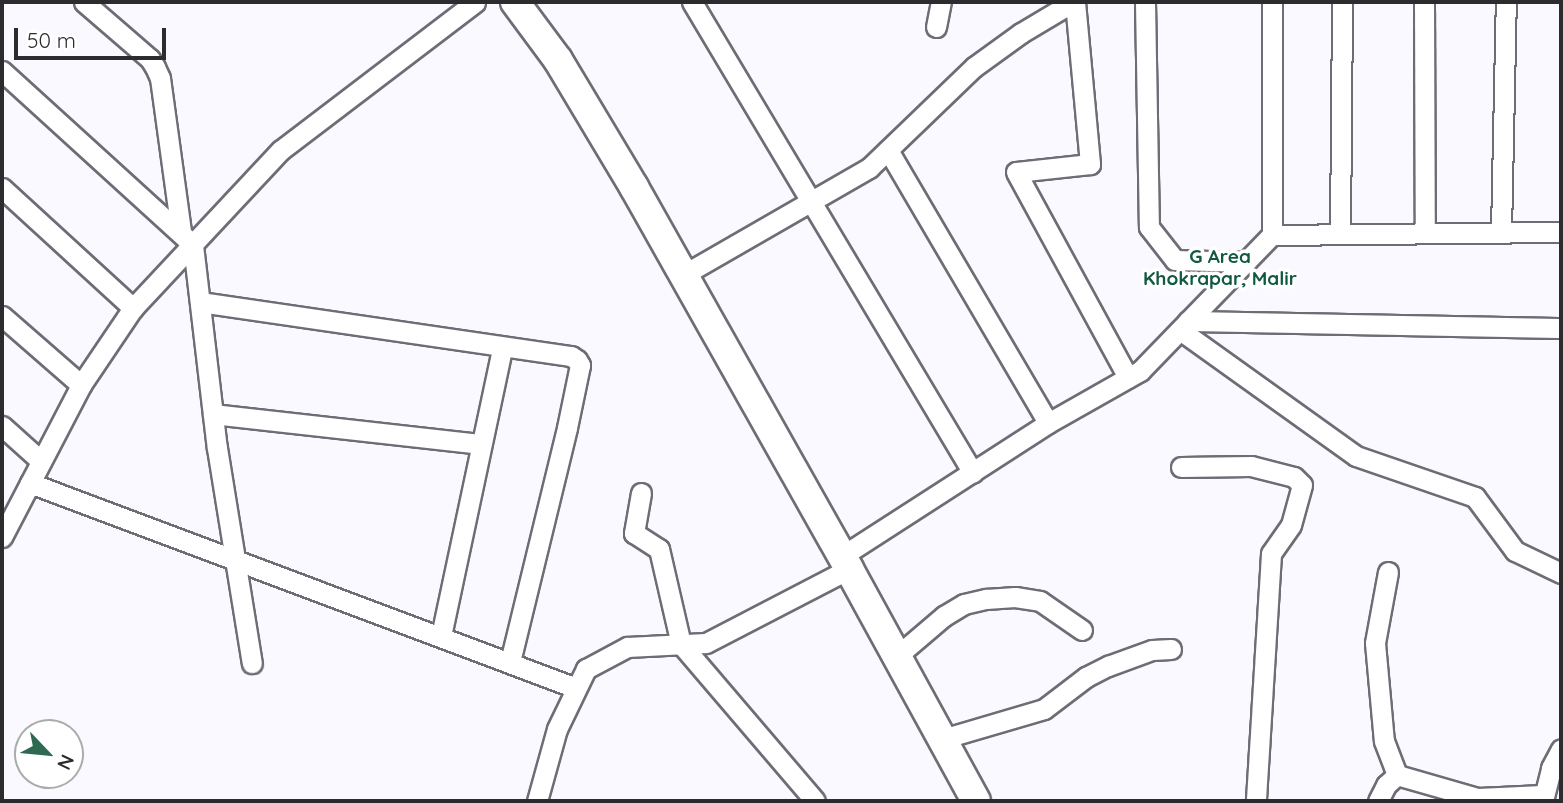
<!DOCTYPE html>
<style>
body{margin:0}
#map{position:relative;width:1563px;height:803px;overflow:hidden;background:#faf9ff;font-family:Quicksand,sans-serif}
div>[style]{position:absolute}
.roads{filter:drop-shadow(2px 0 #6e6c75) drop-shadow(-2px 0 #6e6c75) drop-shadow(0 2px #6e6c75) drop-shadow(0 -2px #6e6c75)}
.street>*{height:19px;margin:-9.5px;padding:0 9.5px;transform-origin:9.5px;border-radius:9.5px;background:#fff}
.secondary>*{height:28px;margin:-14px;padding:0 14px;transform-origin:14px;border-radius:14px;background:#fff}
span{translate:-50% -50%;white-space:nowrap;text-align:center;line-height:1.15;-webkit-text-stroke:7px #fff;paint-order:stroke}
.neighbourhood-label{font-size:19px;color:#115941;font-weight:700}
.frame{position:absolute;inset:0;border:4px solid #2c2c2f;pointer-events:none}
.north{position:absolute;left:14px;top:719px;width:70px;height:70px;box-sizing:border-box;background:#fff;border:2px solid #ababac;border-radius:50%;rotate:116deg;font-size:19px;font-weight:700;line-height:28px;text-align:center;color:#2c2c2f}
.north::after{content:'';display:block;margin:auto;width:24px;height:32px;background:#2f6952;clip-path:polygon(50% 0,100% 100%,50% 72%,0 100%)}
.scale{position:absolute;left:14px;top:28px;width:152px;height:32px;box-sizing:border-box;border:4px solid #2c2c2f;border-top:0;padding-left:9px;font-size:21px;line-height:24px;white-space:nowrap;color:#2c2c2f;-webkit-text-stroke:5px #fff;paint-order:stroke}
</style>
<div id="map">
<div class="roads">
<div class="street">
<div style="left:84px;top:2px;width:87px;rotate:40.8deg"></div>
<div style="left:150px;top:59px;width:9px;rotate:58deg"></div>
<div style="left:155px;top:67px;width:12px;rotate:66deg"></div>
<div style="left:160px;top:78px;width:154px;rotate:82.2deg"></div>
<div style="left:692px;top:2px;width:548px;rotate:59.18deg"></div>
<div style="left:1075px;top:2px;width:163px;rotate:84.7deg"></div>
<div style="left:1090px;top:164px;width:74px;rotate:173.8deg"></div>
<div style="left:1016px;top:172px;width:234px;rotate:61.4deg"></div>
<div style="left:1145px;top:2px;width:225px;rotate:89deg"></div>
<div style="left:1149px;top:227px;width:42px;rotate:51.8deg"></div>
<div style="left:1175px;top:260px;width:71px;rotate:1.6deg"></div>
<div style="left:1272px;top:2px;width:233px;rotate:90deg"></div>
<div style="left:1424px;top:2px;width:231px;rotate:89.8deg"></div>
<div style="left:936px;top:27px;width:25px;rotate:-79deg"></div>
<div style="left:2px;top:71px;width:258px;rotate:42.3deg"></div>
<div style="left:193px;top:245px;width:204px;rotate:83.3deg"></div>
<div style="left:217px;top:448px;width:218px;rotate:80.8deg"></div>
<div style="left:888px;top:150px;width:316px;rotate:59.6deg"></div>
<div style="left:2px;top:188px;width:178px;rotate:42.5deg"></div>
<div style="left:1501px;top:232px;width:230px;rotate:-88.8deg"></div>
<div style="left:1340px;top:234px;width:232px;rotate:-89.5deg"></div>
<div style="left:683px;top:275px;width:215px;rotate:-29.9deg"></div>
<div style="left:869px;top:168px;width:146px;rotate:-43.9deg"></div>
<div style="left:974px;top:67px;width:58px;rotate:-35.9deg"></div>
<div style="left:1021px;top:33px;width:61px;rotate:-30.8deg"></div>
<div style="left:200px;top:302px;width:375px;rotate:8.3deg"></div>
<div style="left:571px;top:356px;width:7px;rotate:34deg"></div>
<div style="left:577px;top:360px;width:6px;rotate:59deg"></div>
<div style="left:580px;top:365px;width:64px;rotate:101.7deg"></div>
<div style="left:567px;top:428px;width:241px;rotate:103.7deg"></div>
<div style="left:2px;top:316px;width:105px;rotate:41.1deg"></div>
<div style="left:1188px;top:321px;width:373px;rotate:1.1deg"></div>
<div style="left:1180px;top:330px;width:216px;rotate:35.6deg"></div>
<div style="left:1356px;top:456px;width:126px;rotate:19deg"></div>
<div style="left:1475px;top:497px;width:67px;rotate:53.5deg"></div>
<div style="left:1515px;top:551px;width:51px;rotate:25.6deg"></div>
<div style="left:213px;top:414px;width:270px;rotate:6.4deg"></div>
<div style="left:2px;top:426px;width:52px;rotate:41.9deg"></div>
<div style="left:1181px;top:467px;width:70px;rotate:-0.8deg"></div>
<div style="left:1251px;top:466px;width:44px;rotate:14.3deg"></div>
<div style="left:1294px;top:477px;width:11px;rotate:45deg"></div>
<div style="left:1302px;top:485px;width:41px;rotate:105.4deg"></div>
<div style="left:1291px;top:525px;width:35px;rotate:125deg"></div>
<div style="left:1271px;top:554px;width:247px;rotate:93.5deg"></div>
<div style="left:30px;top:483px;width:583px;rotate:20.58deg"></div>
<div style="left:641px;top:493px;width:41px;rotate:99.9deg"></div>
<div style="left:634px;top:533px;width:30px;rotate:33deg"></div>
<div style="left:659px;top:549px;width:98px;rotate:77deg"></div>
<div style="left:681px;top:644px;width:206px;rotate:49.5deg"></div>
<div style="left:2px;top:537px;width:171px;rotate:-62.5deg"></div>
<div style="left:81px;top:385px;width:93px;rotate:-56deg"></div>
<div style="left:133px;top:308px;width:216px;rotate:-46.9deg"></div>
<div style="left:281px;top:150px;width:244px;rotate:-37.3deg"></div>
<div style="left:842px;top:556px;width:245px;rotate:-32.8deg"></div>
<div style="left:1048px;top:423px;width:106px;rotate:-29.5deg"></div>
<div style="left:1140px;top:371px;width:190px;rotate:-45.9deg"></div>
<div style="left:1272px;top:235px;width:289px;rotate:-0.6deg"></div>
<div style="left:1388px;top:572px;width:72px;rotate:100.4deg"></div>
<div style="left:1375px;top:643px;width:98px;rotate:84.8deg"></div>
<div style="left:1384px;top:741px;width:36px;rotate:69deg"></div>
<div style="left:441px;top:636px;width:294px;rotate:-78deg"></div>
<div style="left:897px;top:656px;width:62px;rotate:-40.4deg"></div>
<div style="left:944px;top:616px;width:23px;rotate:-31deg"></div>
<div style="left:964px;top:604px;width:23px;rotate:-13deg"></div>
<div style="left:986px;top:599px;width:29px;rotate:-4deg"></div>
<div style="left:1015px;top:597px;width:25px;rotate:9deg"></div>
<div style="left:1040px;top:601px;width:51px;rotate:34.6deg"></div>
<div style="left:942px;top:739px;width:106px;rotate:-16.4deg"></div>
<div style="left:1044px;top:709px;width:53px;rotate:-37.3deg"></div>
<div style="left:1086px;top:677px;width:25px;rotate:-27deg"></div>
<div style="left:1108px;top:666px;width:47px;rotate:-20deg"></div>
<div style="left:1152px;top:650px;width:19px;rotate:-3deg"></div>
<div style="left:537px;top:801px;width:75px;rotate:-74.5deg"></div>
<div style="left:557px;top:729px;width:67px;rotate:-64.2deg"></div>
<div style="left:586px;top:669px;width:47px;rotate:-28.2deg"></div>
<div style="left:627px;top:647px;width:79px;rotate:-2.9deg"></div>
<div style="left:706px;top:643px;width:161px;rotate:-27.4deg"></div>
<div style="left:1378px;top:801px;width:18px;rotate:-63deg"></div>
<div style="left:1386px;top:785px;width:15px;rotate:-42deg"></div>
<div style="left:1397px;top:775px;width:84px;rotate:15.9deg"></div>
<div style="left:1478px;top:798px;width:64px;rotate:-2.7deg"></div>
<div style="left:1543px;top:801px;width:34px;rotate:-76deg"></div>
<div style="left:1551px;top:768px;width:21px;rotate:-62deg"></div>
</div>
<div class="secondary">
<div style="left:515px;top:2px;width:72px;rotate:53.4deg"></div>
<div style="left:558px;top:60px;width:148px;rotate:59.1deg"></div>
<div style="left:634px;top:187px;width:438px;rotate:60.6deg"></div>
<div style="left:849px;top:569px;width:264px;rotate:61.3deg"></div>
</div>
</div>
<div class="neighbourhood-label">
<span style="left:1220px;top:268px">G Area<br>Khokrapar, Malir</span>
</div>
<div class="frame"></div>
<div class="north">N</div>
<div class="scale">50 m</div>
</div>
